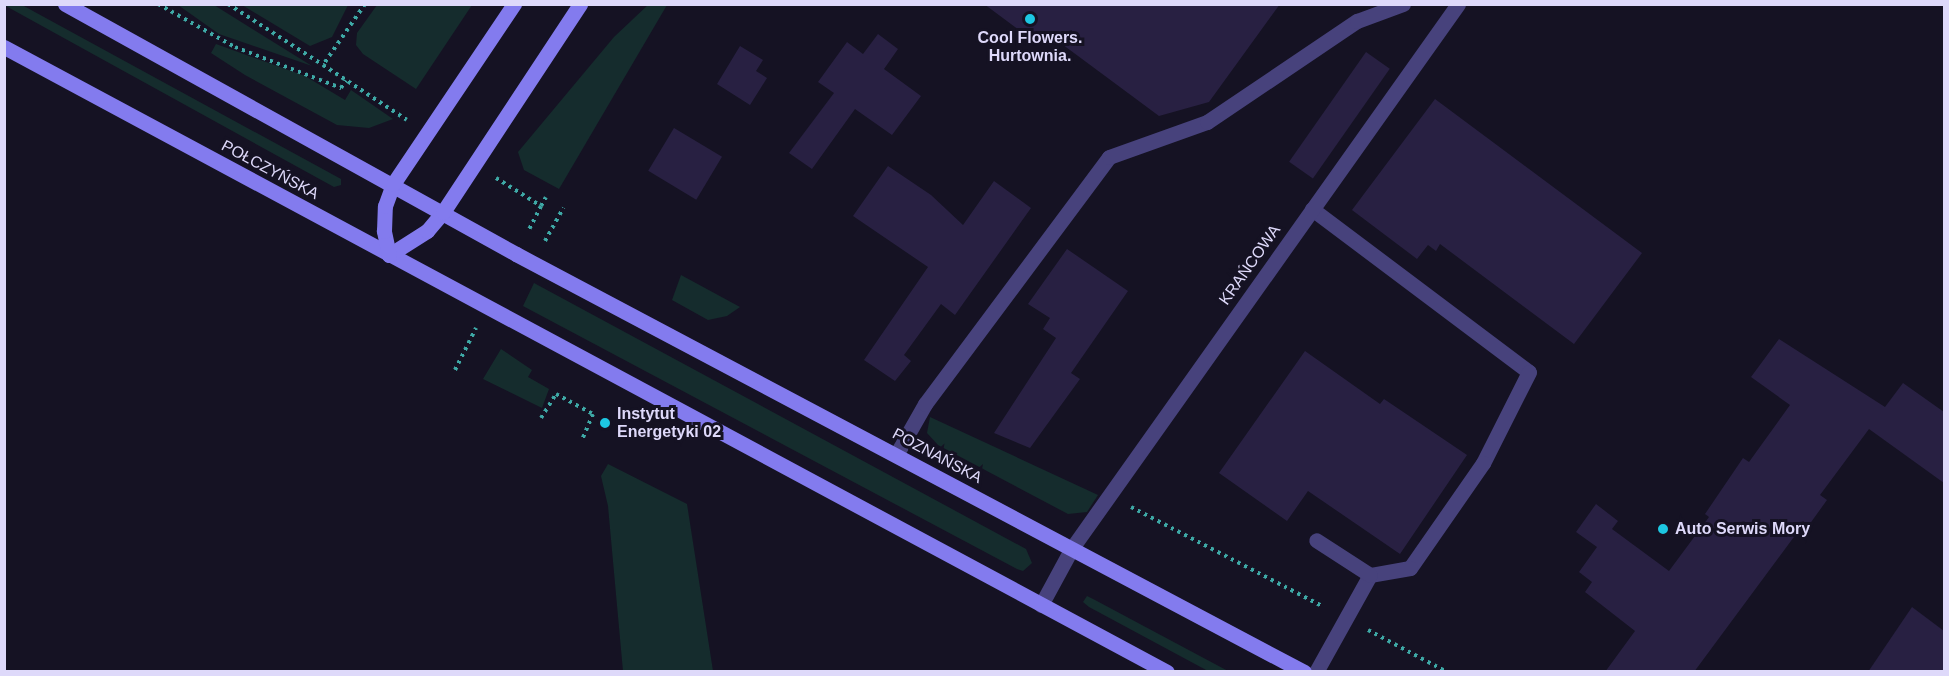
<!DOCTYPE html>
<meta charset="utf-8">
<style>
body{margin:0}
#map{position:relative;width:1949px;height:676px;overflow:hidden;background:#151223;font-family:Arial,sans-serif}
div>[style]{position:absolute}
.green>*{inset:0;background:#152c2d}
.building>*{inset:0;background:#282042;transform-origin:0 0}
.path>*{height:4px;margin-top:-2px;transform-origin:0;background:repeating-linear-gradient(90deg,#3ea9a6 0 3px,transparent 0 7.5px)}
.lane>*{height:15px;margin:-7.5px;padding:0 7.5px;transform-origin:7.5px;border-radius:7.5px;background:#47427c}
.street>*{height:15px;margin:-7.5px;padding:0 7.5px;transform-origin:7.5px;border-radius:7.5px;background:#47427c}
.secondary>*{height:15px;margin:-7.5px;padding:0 7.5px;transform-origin:7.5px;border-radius:7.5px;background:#837bee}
.dots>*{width:16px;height:16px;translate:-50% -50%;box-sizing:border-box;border:3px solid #151223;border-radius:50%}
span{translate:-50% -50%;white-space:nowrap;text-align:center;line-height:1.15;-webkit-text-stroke:6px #151223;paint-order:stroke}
.poi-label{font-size:16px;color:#ded9fa;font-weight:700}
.left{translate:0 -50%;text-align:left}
.street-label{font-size:16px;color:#ded9fa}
.frame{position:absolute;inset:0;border:6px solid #ded9fa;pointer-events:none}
</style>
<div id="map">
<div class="green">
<div style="clip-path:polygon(649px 4px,667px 5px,559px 189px,524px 170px,518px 152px,614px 37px)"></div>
<div style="clip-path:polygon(4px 5px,22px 5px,341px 179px,341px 185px,334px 187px)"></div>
<div style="clip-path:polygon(178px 5px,214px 5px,312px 66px,219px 34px)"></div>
<div style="clip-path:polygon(242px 5px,348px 5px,332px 37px,310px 46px)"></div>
<div style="clip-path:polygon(377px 5px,377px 4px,472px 5px,416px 89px,363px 54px,356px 45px,357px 33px)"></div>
<div style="clip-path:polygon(216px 44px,305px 76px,345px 100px,351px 90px,393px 119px,369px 128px,337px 125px,245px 75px,211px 53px)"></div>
<div style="clip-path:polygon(681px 275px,740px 307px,727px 316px,708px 320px,672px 300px)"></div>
<div style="clip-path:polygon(534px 283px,1026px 549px,1032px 563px,1023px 571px,1017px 569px,523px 306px)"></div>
<div style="clip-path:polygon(501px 349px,532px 370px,528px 377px,549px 389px,542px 408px,483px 379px)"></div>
<div style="clip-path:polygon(930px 417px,1098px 495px,1087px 512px,1068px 514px,938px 445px,927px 433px)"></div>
<div style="clip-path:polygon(608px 464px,687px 504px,713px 671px,623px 671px,608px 506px,601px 476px)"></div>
<div style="clip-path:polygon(1087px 596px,1095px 600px,1228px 671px,1208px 671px,1089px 607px,1083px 602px)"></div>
</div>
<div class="building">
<div style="clip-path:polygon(984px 4px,1280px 4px,1209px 102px,1159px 116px,1047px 33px,1038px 44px)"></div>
<div style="clip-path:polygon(878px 34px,898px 49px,884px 69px,921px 96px,892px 135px,855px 109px,812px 169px,789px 153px,834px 93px,818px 82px,847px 42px,863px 54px)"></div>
<div style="clip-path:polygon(740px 46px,763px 60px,756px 71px,767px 78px,750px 105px,717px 84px)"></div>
<div style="left:1366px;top:52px;width:29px;height:134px;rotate:35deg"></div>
<div style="clip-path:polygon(1435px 99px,1642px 253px,1574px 344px,1440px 244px,1436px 251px,1428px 245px,1417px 259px,1352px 210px)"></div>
<div style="left:674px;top:128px;width:56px;height:50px;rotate:31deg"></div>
<div style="clip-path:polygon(888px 166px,931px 195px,963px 225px,994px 181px,1031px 208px,955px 315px,941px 304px,904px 355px,911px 361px,895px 381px,864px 360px,928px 267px,853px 216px)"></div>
<div style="clip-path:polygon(1067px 249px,1128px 291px,1071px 373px,1080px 379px,1030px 448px,994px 433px,1056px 338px,1043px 329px,1050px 318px,1028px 304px)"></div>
<div style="clip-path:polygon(1779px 339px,1885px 407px,1903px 383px,1944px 412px,1944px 483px,1869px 429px,1820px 495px,1827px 500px,1809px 525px,1805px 522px,1694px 672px,1605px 672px,1635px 631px,1585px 592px,1592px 582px,1579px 572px,1597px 547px,1576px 532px,1596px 504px,1618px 521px,1612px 529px,1669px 571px,1709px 517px,1705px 514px,1743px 458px,1749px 462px,1790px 405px,1751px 377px)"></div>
<div style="clip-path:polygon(1305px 351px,1380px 404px,1384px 399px,1467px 455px,1400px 554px,1308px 491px,1287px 521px,1219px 473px)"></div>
<div style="clip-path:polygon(1912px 607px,1944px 631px,1944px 672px,1868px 672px)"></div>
</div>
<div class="path">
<div style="left:158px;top:4px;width:88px;rotate:29.2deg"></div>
<div style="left:235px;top:47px;width:114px;rotate:21.1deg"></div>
<div style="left:341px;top:88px;width:9px;rotate:-58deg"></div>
<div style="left:228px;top:4px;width:113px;rotate:32.7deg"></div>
<div style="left:365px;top:4px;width:74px;rotate:124.5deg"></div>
<div style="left:323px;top:65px;width:100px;rotate:33.2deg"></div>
<div style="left:496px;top:178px;width:53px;rotate:31.9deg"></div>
<div style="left:541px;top:206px;width:29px;rotate:117deg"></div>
<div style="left:541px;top:206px;width:10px;rotate:-61deg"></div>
<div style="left:545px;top:241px;width:38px;rotate:-61deg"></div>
<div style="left:455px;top:370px;width:47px;rotate:-63.4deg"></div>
<div style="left:541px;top:418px;width:28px;rotate:-58deg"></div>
<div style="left:556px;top:394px;width:42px;rotate:28.4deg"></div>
<div style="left:593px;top:414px;width:28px;rotate:113deg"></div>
<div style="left:1131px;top:507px;width:217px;rotate:27.4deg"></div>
<div style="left:1368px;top:630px;width:89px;rotate:28deg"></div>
</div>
<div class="lane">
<div style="left:1312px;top:209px;width:271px;rotate:36.9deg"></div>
<div style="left:1529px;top:372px;width:102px;rotate:116.8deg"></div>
<div style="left:1483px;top:463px;width:128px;rotate:124.8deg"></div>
<div style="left:1410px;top:568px;width:41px;rotate:170.1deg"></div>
<div style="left:896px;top:455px;width:59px;rotate:-60.4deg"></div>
<div style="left:925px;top:404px;width:308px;rotate:-53.3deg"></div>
<div style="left:1109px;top:157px;width:104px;rotate:-19.7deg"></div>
<div style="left:1207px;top:122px;width:181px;rotate:-34deg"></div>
<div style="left:1357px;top:21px;width:49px;rotate:-20.3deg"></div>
<div style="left:1316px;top:672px;width:111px;rotate:-60.9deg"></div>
<div style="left:1370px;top:575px;width:64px;rotate:-147.1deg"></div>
</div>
<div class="street">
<div style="left:1041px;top:605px;width:65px;rotate:-61.5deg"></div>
<div style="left:1072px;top:548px;width:667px;rotate:-54.64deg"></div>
</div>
<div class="secondary">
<div style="left:65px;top:4px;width:516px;rotate:29deg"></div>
<div style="left:516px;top:254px;width:892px;rotate:27.94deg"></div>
<div style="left:4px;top:47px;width:1320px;rotate:28.25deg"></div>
<div style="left:389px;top:255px;width:45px;rotate:-32.3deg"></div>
<div style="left:427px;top:231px;width:25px;rotate:-50deg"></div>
<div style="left:443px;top:212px;width:249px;rotate:-56.6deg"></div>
<div style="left:389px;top:255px;width:25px;rotate:-102deg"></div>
<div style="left:384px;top:231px;width:25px;rotate:-88deg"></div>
<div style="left:385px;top:206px;width:23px;rotate:-70deg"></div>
<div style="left:393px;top:184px;width:217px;rotate:-56.1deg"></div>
</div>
<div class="dots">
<div style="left:1030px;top:19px;background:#1dc7e2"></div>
<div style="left:605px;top:423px;background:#1dc7e2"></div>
<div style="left:1663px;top:529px;background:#1dc7e2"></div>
</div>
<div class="poi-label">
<span style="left:1030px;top:47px">Cool Flowers.<br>Hurtownia.</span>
<span class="left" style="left:617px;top:423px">Instytut<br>Energetyki 02</span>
<span class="left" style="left:1675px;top:529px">Auto Serwis Mory</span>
</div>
<div class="street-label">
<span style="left:270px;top:170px;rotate:28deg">POŁCZYŃSKA</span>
<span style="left:1250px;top:265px;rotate:-55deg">KRAŃCOWA</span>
<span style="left:937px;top:456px;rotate:28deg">POZNAŃSKA</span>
</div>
<div class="frame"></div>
</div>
